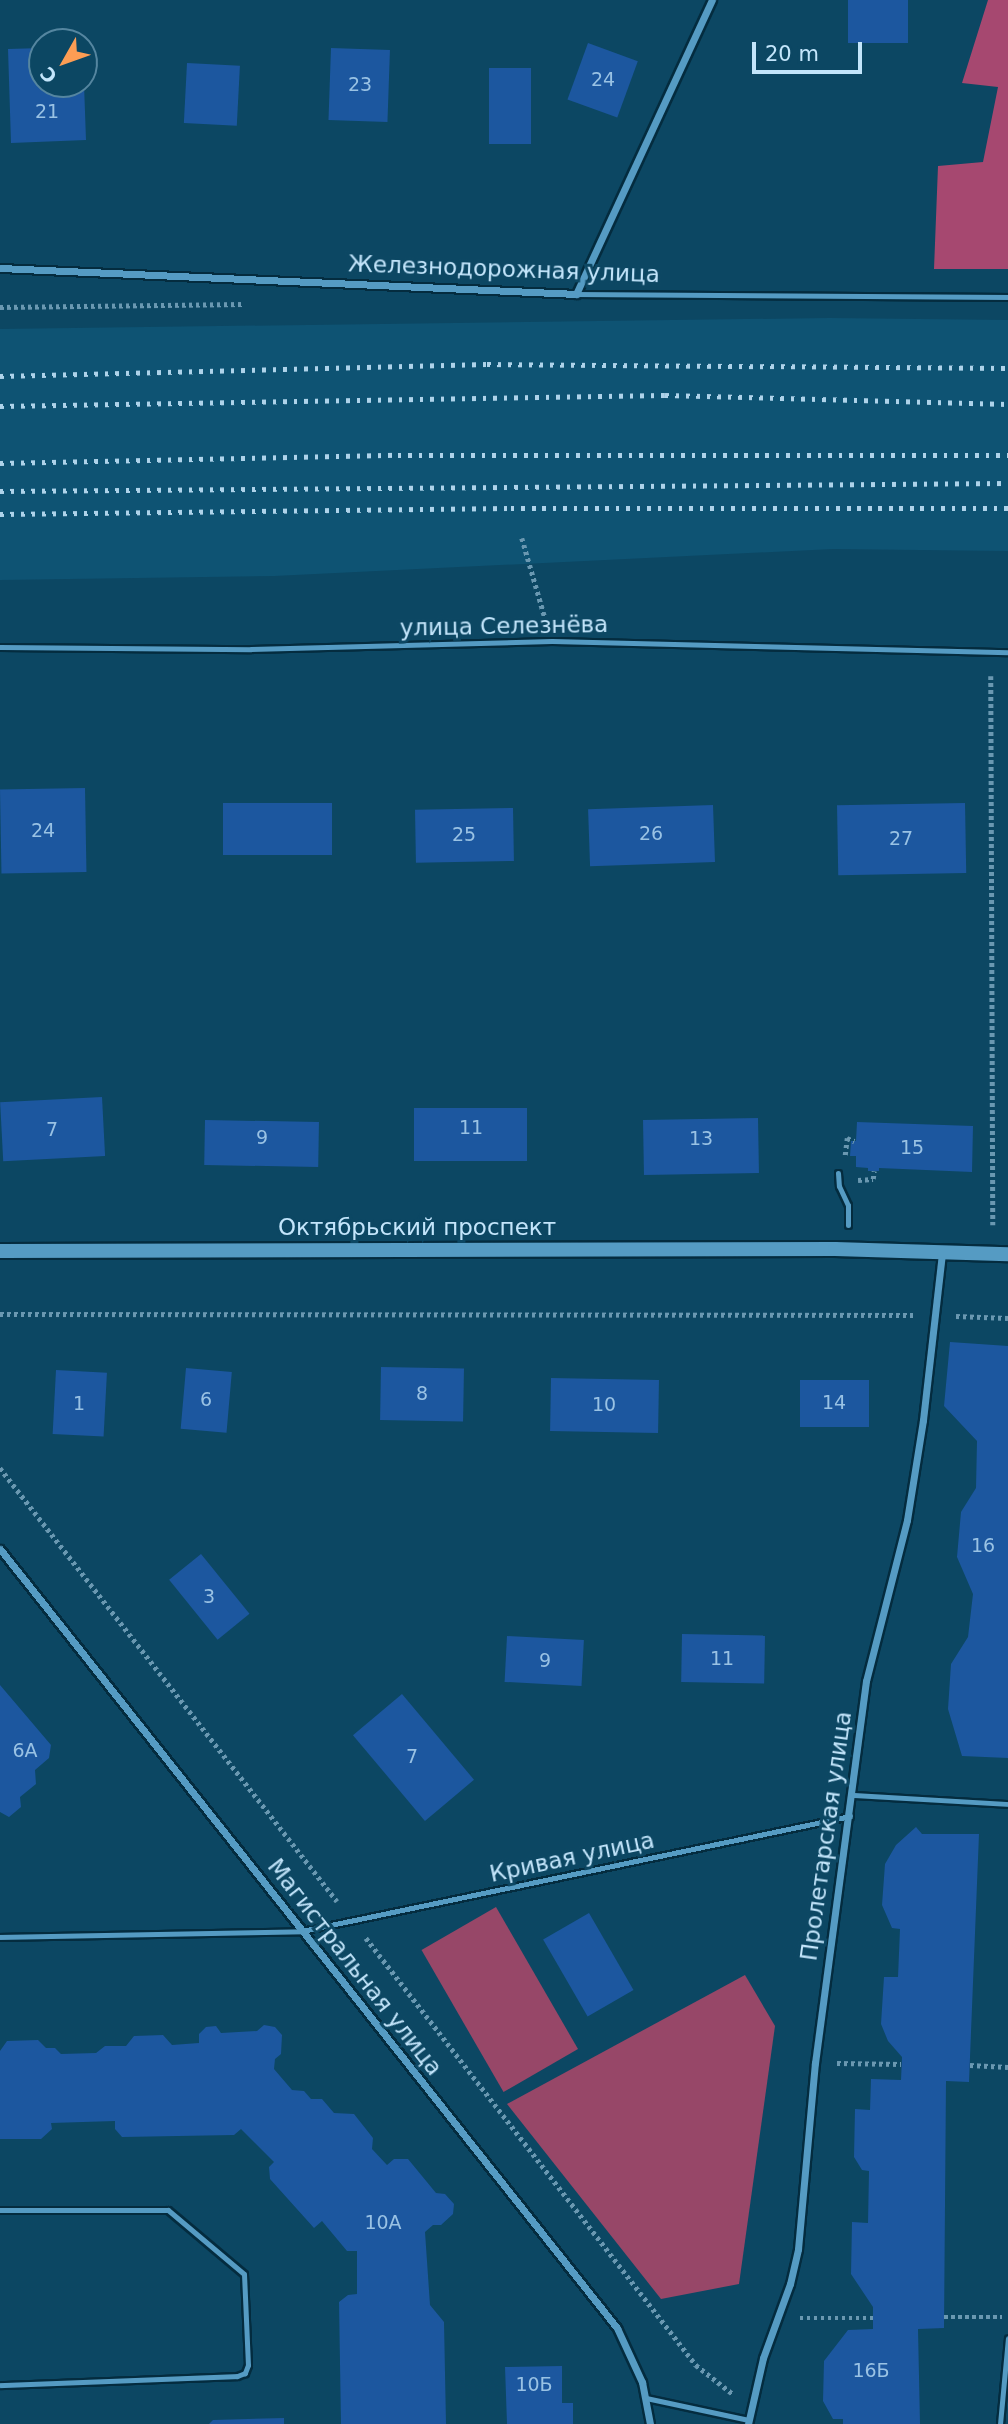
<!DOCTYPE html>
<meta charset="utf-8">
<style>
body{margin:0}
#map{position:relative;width:1008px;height:2424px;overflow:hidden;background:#0c4763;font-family:"DejaVu Sans",sans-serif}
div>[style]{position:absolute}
.built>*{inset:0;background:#0e5373}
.green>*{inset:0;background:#974768;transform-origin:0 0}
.forest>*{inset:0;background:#a64870}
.building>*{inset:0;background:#1c579f;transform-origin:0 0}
.path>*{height:4.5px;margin-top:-2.25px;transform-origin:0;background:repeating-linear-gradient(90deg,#6a98b1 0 3.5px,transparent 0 7px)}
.roads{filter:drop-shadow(2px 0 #042c3f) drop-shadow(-2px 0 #042c3f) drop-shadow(0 2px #042c3f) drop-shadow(0 -2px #042c3f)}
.service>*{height:5px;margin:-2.5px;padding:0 2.5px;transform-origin:2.5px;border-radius:2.5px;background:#559bc3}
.minor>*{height:7px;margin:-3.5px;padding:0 3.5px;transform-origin:3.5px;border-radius:3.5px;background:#559bc3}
.secondary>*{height:14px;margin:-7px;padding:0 7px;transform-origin:7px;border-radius:7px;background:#559bc3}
.rail>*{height:5px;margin-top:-2.5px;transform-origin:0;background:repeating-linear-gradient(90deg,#aed3ea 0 3.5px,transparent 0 10.5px)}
span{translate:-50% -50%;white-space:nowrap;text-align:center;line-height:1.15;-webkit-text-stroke:6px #0c4763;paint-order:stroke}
.number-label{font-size:19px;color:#99c2e4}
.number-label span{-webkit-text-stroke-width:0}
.street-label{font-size:23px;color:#c3e5fb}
.north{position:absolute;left:28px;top:28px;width:70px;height:70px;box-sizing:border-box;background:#0c4763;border:2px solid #5586a0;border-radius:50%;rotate:230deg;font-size:19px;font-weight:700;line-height:28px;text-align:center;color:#c3e5fb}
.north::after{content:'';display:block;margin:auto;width:24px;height:32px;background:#fd9d54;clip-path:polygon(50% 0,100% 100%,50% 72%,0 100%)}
.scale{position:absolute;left:752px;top:42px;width:110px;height:32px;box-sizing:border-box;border:4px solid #c3e5fb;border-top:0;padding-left:9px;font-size:21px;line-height:24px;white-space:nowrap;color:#c3e5fb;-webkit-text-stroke:5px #0c4763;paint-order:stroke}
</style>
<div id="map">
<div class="built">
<div style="clip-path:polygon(829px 318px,1008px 320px,1008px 551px,833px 549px,274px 576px,0 580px,0 329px)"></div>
</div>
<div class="green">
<div style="left:496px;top:1907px;width:164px;height:86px;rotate:60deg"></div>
<div style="clip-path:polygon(745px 1975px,775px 2026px,739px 2284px,661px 2299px,507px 2104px)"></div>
</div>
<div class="forest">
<div style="clip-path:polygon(988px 0,1008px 0,1008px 269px,934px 269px,938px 166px,983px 162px,998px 87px,962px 83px)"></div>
</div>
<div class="building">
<div style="left:848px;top:0;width:60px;height:43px"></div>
<div style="left:588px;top:43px;width:53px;height:60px;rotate:20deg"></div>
<div style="clip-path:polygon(42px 48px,42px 84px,84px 84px,86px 140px,11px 143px,8px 49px)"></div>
<div style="left:331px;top:48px;width:59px;height:72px;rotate:2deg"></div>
<div style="left:187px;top:63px;width:53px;height:60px;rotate:3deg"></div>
<div style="left:489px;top:68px;width:42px;height:76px"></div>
<div style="left:85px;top:788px;width:84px;height:85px;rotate:89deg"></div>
<div style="left:332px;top:803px;width:52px;height:109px;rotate:90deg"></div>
<div style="left:965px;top:803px;width:70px;height:128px;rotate:89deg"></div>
<div style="left:713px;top:805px;width:57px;height:125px;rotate:88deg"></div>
<div style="left:513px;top:808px;width:53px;height:98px;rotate:89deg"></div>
<div style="left:102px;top:1097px;width:59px;height:102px;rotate:87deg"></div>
<div style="left:414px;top:1108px;width:113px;height:53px"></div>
<div style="left:758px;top:1118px;width:55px;height:115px;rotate:89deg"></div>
<div style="left:205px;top:1120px;width:114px;height:45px;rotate:1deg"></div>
<div style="clip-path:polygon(857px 1122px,973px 1126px,972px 1172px,879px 1168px,879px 1171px,868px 1171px,868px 1168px,856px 1167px,856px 1156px,850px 1156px,851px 1141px,856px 1141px)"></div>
<div style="clip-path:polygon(950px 1342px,1008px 1346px,1008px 1758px,962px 1756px,948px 1709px,951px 1664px,968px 1637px,973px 1594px,957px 1557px,961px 1512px,976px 1488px,977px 1441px,944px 1406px)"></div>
<div style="left:381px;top:1367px;width:83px;height:53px;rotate:1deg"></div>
<div style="left:186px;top:1368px;width:46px;height:61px;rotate:5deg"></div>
<div style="left:56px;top:1370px;width:51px;height:64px;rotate:3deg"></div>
<div style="left:551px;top:1378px;width:108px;height:53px;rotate:1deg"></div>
<div style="left:800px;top:1380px;width:69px;height:47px"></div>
<div style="left:201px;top:1554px;width:77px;height:41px;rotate:51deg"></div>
<div style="left:682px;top:1634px;width:83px;height:48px;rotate:1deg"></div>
<div style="left:507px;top:1636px;width:77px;height:46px;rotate:3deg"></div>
<div style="clip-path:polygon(0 1685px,51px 1745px,49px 1758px,35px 1770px,36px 1784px,20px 1797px,21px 1807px,9px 1817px,0 1812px)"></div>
<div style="left:402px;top:1694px;width:112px;height:64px;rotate:50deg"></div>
<div style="clip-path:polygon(916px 1827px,922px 1834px,979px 1834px,969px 2082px,946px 2081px,944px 2328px,918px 2329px,920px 2424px,843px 2424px,843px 2419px,833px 2419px,823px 2401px,824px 2361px,848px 2330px,873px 2329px,873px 2307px,851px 2274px,852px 2222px,868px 2223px,869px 2171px,862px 2170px,854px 2157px,855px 2109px,870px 2110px,871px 2079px,901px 2080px,902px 2057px,888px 2041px,881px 2024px,884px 1977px,898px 1977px,900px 1929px,892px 1928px,882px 1905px,885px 1864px,896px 1845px)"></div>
<div style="left:589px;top:1913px;width:89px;height:53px;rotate:60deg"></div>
<div style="clip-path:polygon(264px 2025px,275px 2027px,282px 2035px,281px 2054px,275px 2059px,274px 2069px,292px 2090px,304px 2091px,311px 2099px,322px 2099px,334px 2113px,354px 2114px,373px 2138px,372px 2149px,387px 2165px,394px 2159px,408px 2159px,436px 2193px,445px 2194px,454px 2204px,453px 2214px,441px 2225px,433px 2225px,425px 2232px,430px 2305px,444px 2322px,446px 2424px,341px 2424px,339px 2302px,348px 2295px,357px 2294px,357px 2251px,347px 2251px,322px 2221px,314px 2228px,270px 2179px,269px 2167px,274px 2162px,241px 2129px,234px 2135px,122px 2137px,115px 2129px,115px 2121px,51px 2123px,52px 2129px,41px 2139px,0 2139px,0 2051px,7px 2041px,38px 2040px,46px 2048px,55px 2048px,61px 2054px,96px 2053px,105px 2046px,126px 2046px,134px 2036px,163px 2035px,172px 2045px,199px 2043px,199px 2034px,206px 2027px,216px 2026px,221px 2033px,257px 2031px)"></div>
<div style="clip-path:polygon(562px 2366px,562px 2403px,573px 2403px,573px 2424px,507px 2424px,505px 2367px)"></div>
<div style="clip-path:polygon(284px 2418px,284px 2424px,209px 2424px,213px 2420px)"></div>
</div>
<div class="path">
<div style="left:0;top:307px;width:244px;rotate:-0.7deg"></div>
<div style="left:522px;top:538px;width:86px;rotate:73.9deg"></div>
<div style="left:991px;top:676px;width:549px;rotate:89.79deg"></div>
<div style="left:845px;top:1155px;width:17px;rotate:-83deg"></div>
<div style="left:847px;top:1138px;width:8px;rotate:23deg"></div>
<div style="left:858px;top:1180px;width:15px;rotate:-4deg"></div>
<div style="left:873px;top:1179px;width:8px;rotate:-83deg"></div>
<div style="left:0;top:1314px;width:913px;rotate:0.06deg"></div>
<div style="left:956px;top:1316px;width:52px;rotate:2.2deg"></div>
<div style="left:0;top:1468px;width:549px;rotate:52.11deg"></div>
<div style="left:366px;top:1938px;width:540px;rotate:52.3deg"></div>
<div style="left:696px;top:2365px;width:47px;rotate:38.1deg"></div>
<div style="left:837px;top:2063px;width:64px;rotate:0.9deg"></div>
<div style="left:970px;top:2065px;width:38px;rotate:3deg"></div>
<div style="left:944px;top:2317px;width:58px"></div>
<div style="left:800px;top:2318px;width:73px"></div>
</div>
<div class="roads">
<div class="service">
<div style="left:576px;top:294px;width:432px;rotate:0.4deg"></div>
<div style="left:0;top:647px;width:251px;rotate:0.5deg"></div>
<div style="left:251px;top:649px;width:301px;rotate:-1.5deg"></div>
<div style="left:552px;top:641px;width:456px;rotate:1.4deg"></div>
<div style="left:838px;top:1173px;width:13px;rotate:86deg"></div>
<div style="left:839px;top:1186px;width:21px;rotate:65deg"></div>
<div style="left:848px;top:1205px;width:20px;rotate:90deg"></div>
<div style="left:852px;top:1795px;width:156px;rotate:3.3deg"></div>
<div style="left:0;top:1937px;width:302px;rotate:-1.1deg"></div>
<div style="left:302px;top:1931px;width:560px;rotate:-11.85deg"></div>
<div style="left:0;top:2210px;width:168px"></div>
<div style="left:168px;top:2210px;width:99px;rotate:40.1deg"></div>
<div style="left:244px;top:2274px;width:91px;rotate:87.5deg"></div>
<div style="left:248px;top:2365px;width:9px;rotate:111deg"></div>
<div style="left:245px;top:2373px;width:9px;rotate:159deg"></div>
<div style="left:237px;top:2376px;width:237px;rotate:177.8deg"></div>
<div style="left:646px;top:2398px;width:105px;rotate:12.1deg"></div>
<div style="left:1000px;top:2424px;width:86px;rotate:-84.7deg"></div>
</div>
<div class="minor">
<div style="left:0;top:268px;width:577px;rotate:2.58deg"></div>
<div style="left:576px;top:294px;width:324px;rotate:-65.2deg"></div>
<div style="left:0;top:1549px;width:994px;rotate:51.62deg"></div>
<div style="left:617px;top:2328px;width:60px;rotate:65.2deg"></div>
<div style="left:642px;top:2382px;width:43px;rotate:79.2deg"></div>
<div style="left:748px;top:2424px;width:68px;rotate:-77.2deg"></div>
<div style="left:763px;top:2358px;width:79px;rotate:-70deg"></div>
<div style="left:790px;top:2284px;width:36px;rotate:-77deg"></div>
<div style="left:798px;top:2249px;width:187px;rotate:-84.8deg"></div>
<div style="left:815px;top:2063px;width:385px;rotate:-82.4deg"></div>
<div style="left:866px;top:1681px;width:166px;rotate:-75.7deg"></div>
<div style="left:907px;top:1520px;width:101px;rotate:-80.9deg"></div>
<div style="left:923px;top:1420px;width:169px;rotate:-83.5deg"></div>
</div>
<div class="secondary">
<div style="left:0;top:1251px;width:835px;rotate:-0.14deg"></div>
<div style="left:835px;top:1249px;width:173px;rotate:1.7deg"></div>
</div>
</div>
<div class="rail">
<div style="left:0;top:376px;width:487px;rotate:-1.4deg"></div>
<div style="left:487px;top:364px;width:521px;rotate:0.44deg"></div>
<div style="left:0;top:406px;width:665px;rotate:-0.95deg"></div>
<div style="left:665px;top:395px;width:343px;rotate:1.5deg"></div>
<div style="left:0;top:463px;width:398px;rotate:-1.2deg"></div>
<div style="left:398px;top:455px;width:610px"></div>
<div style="left:0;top:491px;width:1008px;rotate:-0.45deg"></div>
<div style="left:0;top:514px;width:511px;rotate:-0.67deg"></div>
<div style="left:511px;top:508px;width:497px"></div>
</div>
<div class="number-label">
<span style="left:603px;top:80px">24</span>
<span style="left:360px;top:85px">23</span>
<span style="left:47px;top:112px">21</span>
<span style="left:43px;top:831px">24</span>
<span style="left:651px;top:834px">26</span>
<span style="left:464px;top:835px">25</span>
<span style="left:901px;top:839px">27</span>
<span style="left:471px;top:1128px">11</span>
<span style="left:52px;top:1130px">7</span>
<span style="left:262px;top:1138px">9</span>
<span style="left:701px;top:1139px">13</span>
<span style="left:912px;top:1148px">15</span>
<span style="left:422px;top:1394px">8</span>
<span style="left:206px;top:1400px">6</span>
<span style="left:834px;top:1403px">14</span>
<span style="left:79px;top:1404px">1</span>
<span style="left:604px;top:1405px">10</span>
<span style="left:983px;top:1546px">16</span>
<span style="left:209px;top:1597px">3</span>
<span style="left:722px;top:1659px">11</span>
<span style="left:545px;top:1661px">9</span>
<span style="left:25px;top:1751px">6А</span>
<span style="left:412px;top:1757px">7</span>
<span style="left:383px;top:2223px">10А</span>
<span style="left:871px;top:2371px">16Б</span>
<span style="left:534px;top:2385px">10Б</span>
</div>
<div class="street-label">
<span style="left:504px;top:269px;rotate:2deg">Железнодорожная улица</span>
<span style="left:504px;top:626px;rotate:-1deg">улица Селезнёва</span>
<span style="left:417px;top:1227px">Октябрьский проспект</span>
<span style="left:826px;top:1836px;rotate:-82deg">Пролетарская улица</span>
<span style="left:572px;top:1857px;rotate:-12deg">Кривая улица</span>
<span style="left:355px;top:1967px;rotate:52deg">Магистральная улица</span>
</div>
<div class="north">С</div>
<div class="scale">20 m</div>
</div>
